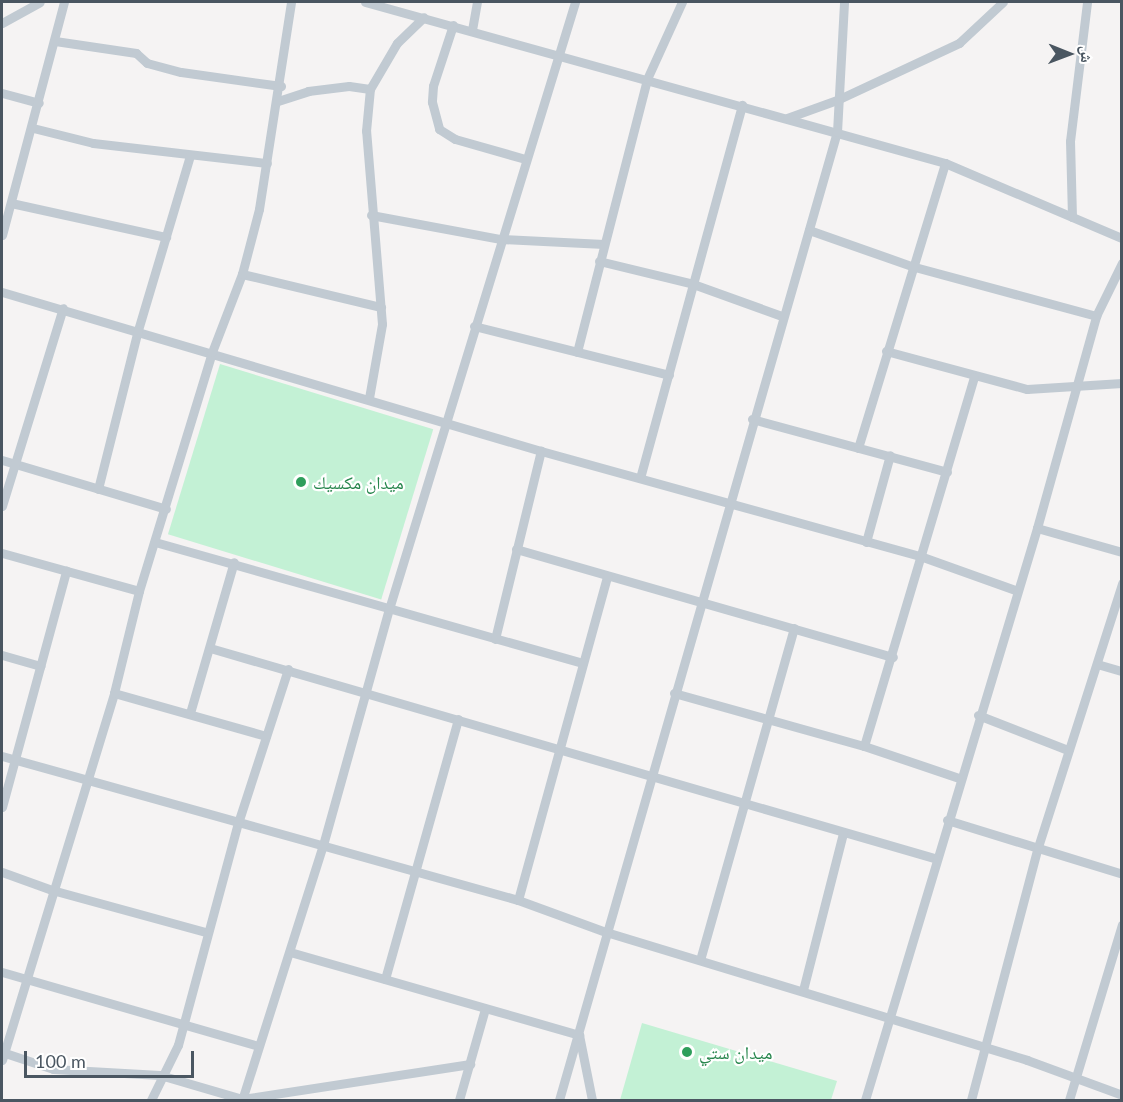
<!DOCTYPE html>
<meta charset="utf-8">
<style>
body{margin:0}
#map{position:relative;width:1123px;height:1102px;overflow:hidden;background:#f5f3f3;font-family:Lato,"Noto Naskh Arabic",sans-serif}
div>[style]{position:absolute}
.green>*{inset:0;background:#c3f1d5;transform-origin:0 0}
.minor>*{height:9px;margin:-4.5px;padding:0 4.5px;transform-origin:4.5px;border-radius:4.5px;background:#c1cad2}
.dots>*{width:16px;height:16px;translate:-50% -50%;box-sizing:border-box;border:3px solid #fff;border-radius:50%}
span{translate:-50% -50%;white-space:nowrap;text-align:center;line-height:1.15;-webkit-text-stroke:4.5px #fff;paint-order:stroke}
.leisure-label{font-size:18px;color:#27864d}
.left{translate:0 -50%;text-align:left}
.frame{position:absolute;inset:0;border:3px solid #4a5661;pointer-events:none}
.north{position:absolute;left:1039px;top:24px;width:60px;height:60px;-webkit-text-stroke:4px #fff;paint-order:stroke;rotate:91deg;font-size:16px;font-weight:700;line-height:24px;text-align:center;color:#4a5661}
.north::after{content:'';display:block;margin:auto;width:21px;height:27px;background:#4a5661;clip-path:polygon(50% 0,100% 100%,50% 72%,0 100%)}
.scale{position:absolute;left:24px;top:1051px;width:170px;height:27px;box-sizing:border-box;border:3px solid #4a5661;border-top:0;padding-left:8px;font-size:18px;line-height:21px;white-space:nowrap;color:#4a5661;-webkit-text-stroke:4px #fff;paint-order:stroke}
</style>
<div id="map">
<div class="green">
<div style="left:220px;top:364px;width:223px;height:178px;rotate:17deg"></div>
<div style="clip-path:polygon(642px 1023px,837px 1081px,831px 1100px,620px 1100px)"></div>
</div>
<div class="minor">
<div style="left:365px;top:2px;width:602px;rotate:15.51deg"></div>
<div style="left:945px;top:163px;width:192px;rotate:23deg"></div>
<div style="left:2px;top:23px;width:43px;rotate:-28.9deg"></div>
<div style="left:453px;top:25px;width:64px;rotate:108.2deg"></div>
<div style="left:433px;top:86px;width:16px;rotate:94deg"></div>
<div style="left:432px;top:102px;width:28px;rotate:75deg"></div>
<div style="left:439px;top:129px;width:19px;rotate:32deg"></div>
<div style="left:455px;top:139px;width:73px;rotate:15.9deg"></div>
<div style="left:472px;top:30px;width:28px;rotate:-80deg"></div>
<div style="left:55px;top:41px;width:82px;rotate:8.4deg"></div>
<div style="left:136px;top:53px;width:15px;rotate:42deg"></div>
<div style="left:147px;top:63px;width:35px;rotate:15deg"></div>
<div style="left:181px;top:72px;width:101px;rotate:8deg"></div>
<div style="left:2px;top:93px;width:38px;rotate:15deg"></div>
<div style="left:278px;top:101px;width:32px;rotate:-18deg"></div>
<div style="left:308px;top:91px;width:41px;rotate:-7deg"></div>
<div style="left:349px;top:86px;width:21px;rotate:8deg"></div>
<div style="left:787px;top:118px;width:53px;rotate:-19.8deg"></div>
<div style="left:837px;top:100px;width:135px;rotate:-25deg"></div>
<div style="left:959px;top:43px;width:60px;rotate:-43deg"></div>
<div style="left:33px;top:128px;width:62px;rotate:14deg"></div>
<div style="left:93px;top:143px;width:175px;rotate:6.6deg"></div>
<div style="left:11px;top:203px;width:159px;rotate:12.4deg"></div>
<div style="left:371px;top:215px;width:132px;rotate:10.5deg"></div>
<div style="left:501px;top:239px;width:103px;rotate:2.8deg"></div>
<div style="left:1072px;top:217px;width:76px;rotate:-91.5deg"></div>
<div style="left:1070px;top:141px;width:140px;rotate:-83deg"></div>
<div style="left:809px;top:230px;width:108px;rotate:19.4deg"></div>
<div style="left:911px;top:266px;width:192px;rotate:15.1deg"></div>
<div style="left:2px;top:235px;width:241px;rotate:-75.1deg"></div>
<div style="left:599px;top:261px;width:97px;rotate:13.7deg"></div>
<div style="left:693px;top:284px;width:95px;rotate:19.8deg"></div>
<div style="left:242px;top:274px;width:143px;rotate:13.4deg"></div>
<div style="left:2px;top:292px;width:562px;rotate:16.44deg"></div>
<div style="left:541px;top:451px;width:393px;rotate:15.5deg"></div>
<div style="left:920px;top:556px;width:101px;rotate:19.7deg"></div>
<div style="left:474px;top:326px;width:201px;rotate:14.1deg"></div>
<div style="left:886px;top:351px;width:146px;rotate:15.1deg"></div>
<div style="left:1027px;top:389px;width:95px;rotate:-3.6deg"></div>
<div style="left:577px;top:352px;width:282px;rotate:-75.6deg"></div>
<div style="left:647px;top:79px;width:85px;rotate:-65.6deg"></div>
<div style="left:369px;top:398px;width:75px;rotate:-80deg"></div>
<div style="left:382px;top:324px;width:194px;rotate:-94.7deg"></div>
<div style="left:366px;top:131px;width:42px;rotate:-84.6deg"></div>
<div style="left:370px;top:89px;width:53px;rotate:-59.6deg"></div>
<div style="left:397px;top:43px;width:37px;rotate:-44deg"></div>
<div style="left:752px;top:419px;width:202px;rotate:15.2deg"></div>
<div style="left:858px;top:448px;width:298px;rotate:-73deg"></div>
<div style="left:2px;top:460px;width:171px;rotate:16.6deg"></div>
<div style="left:640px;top:478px;width:387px;rotate:-74.7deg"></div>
<div style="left:98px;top:489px;width:164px;rotate:-75.9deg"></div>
<div style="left:138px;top:330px;width:182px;rotate:-73.4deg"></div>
<div style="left:2px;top:506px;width:207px;rotate:-72.9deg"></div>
<div style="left:1037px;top:528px;width:88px;rotate:15.8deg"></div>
<div style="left:155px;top:542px;width:444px;rotate:15.8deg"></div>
<div style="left:866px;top:542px;width:90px;rotate:-74.6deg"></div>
<div style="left:516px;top:549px;width:392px;rotate:16deg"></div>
<div style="left:2px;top:553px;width:142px;rotate:15.5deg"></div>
<div style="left:495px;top:639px;width:194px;rotate:-76.3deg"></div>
<div style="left:210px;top:648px;width:757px;rotate:16.18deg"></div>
<div style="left:2px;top:655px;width:40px;rotate:16deg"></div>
<div style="left:1097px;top:664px;width:26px;rotate:16deg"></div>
<div style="left:114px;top:693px;width:158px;rotate:15.8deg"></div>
<div style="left:674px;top:693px;width:197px;rotate:15.6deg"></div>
<div style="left:864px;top:746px;width:100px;rotate:18.6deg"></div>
<div style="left:190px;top:713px;width:157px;rotate:-73.8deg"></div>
<div style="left:978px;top:715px;width:97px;rotate:21.3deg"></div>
<div style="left:864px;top:746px;width:385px;rotate:-73.4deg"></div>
<div style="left:2px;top:756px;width:536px;rotate:15.59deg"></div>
<div style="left:518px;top:900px;width:94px;rotate:20deg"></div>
<div style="left:606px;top:932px;width:440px;rotate:16.9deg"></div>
<div style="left:1027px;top:1060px;width:101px;rotate:20.2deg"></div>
<div style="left:2px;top:807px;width:245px;rotate:-74.8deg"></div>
<div style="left:947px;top:820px;width:183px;rotate:17.1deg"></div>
<div style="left:2px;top:872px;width:53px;rotate:19.8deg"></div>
<div style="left:52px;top:890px;width:160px;rotate:15.3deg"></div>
<div style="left:518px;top:900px;width:336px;rotate:-74.6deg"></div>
<div style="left:290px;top:952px;width:301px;rotate:16deg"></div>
<div style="left:579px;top:1035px;width:66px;rotate:78.7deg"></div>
<div style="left:700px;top:960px;width:345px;rotate:-74.2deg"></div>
<div style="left:2px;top:972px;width:266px;rotate:16.1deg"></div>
<div style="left:385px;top:979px;width:270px;rotate:-74.3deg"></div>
<div style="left:803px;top:990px;width:162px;rotate:-75.7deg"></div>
<div style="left:2px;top:1052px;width:54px;rotate:18.4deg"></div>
<div style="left:53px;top:1069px;width:107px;rotate:3.2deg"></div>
<div style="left:160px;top:1075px;width:85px;rotate:16.3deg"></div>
<div style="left:242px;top:1099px;width:231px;rotate:-8.7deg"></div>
<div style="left:2px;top:1060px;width:384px;rotate:-73deg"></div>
<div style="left:114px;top:693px;width:105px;rotate:-76.2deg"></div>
<div style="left:139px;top:591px;width:250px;rotate:-73deg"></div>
<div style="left:212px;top:352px;width:84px;rotate:-69deg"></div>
<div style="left:242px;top:274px;width:67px;rotate:-75.3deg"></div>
<div style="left:259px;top:209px;width:209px;rotate:-81.2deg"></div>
<div style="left:151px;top:1100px;width:61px;rotate:-63.9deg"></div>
<div style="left:178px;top:1045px;width:230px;rotate:-74.9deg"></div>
<div style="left:238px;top:823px;width:162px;rotate:-72deg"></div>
<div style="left:242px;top:1100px;width:268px;rotate:-72.4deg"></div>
<div style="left:323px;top:845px;width:245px;rotate:-74.4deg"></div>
<div style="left:389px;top:609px;width:635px;rotate:-72.96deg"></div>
<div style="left:459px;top:1100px;width:95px;rotate:-74.1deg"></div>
<div style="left:559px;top:1100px;width:1007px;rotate:-73.98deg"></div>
<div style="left:837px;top:132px;width:130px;rotate:-86.9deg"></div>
<div style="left:865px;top:1100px;width:597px;rotate:-73.26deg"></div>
<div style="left:1037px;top:528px;width:220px;rotate:-74.4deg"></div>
<div style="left:1096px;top:316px;width:59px;rotate:-63.9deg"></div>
<div style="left:971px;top:1100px;width:262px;rotate:-75.2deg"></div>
<div style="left:1038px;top:847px;width:277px;rotate:-72.3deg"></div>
<div style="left:1069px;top:1100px;width:183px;rotate:-73.2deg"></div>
</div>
<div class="dots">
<div style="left:301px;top:482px;background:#2e9e5b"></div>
<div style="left:687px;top:1052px;background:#2e9e5b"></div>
</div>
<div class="leisure-label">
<span class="left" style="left:313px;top:482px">ميدان مكسيك</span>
<span class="left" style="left:699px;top:1052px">ميدان ستي</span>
</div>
<div class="frame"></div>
<div class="north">ش</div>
<div class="scale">100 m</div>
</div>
